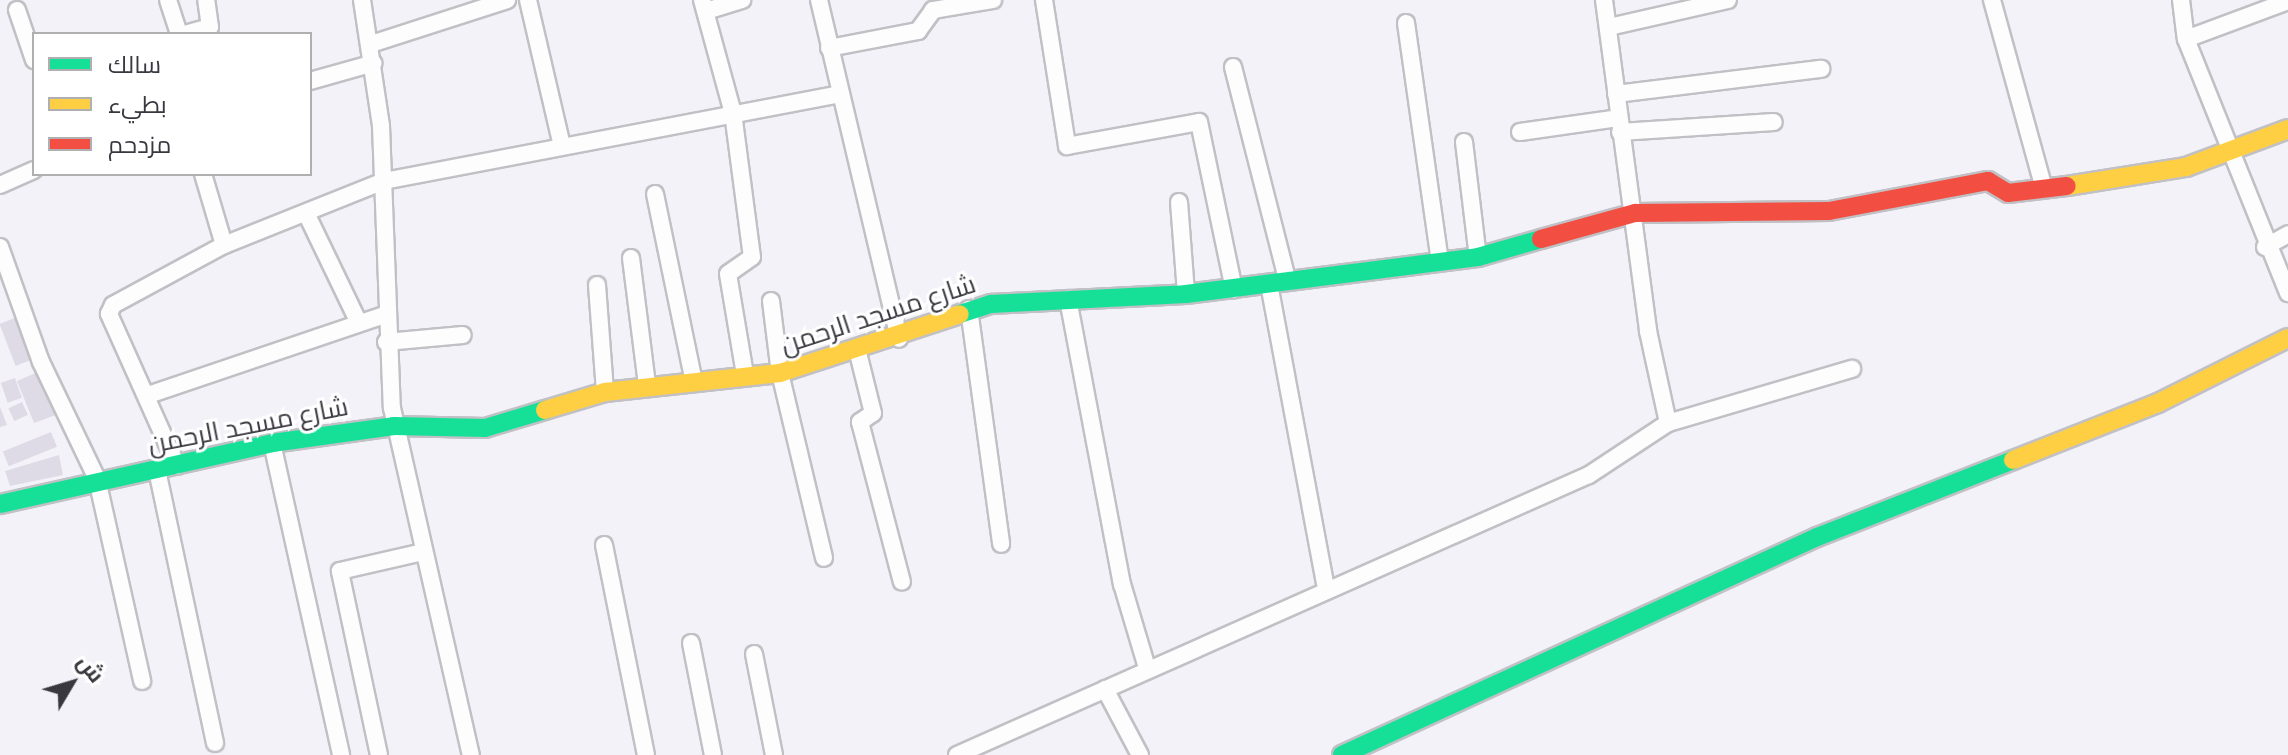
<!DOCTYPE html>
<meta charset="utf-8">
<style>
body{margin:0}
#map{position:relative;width:2288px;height:755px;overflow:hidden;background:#f3f2f8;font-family:"IBM Plex Sans",Cairo,sans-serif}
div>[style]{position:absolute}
.building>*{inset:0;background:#dfdbe6;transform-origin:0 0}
.roads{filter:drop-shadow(2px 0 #c1c0c5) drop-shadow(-2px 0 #c1c0c5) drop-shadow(0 2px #c1c0c5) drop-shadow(0 -2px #c1c0c5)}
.street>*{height:16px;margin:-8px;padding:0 8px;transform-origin:8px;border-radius:8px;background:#fdfdfe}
.fast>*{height:18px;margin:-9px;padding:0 9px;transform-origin:9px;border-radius:9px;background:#16e098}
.slow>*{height:18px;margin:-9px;padding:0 9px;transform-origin:9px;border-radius:9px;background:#ffcf43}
.jam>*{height:18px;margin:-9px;padding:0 9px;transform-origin:9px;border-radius:9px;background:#f24e42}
span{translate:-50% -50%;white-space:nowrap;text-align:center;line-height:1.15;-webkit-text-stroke:6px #fff;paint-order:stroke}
.street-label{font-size:26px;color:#3a383f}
.legend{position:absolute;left:32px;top:32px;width:280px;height:144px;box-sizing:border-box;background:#fff;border:2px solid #b0afb2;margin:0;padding:10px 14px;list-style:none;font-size:24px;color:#3a383f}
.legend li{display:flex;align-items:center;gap:16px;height:40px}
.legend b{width:40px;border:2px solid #b0afb2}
.north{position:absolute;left:32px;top:643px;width:80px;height:80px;-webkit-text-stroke:6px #fff;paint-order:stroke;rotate:52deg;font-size:22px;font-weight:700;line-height:32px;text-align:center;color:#3a383f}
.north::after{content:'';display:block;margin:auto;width:28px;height:36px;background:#3a383f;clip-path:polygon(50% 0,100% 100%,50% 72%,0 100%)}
</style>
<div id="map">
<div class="building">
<div style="left:20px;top:316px;width:45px;height:22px;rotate:69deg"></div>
<div style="clip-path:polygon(40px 371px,61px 413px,34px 423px,17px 381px)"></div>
<div style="left:15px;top:378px;width:21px;height:15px;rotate:71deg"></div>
<div style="left:22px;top:402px;width:14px;height:15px;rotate:65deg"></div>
<div style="clip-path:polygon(0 407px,7px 425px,0 427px)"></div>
<div style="left:51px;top:432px;width:16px;height:52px;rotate:68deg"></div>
<div style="clip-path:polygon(59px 455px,63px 475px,10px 486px,5px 471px)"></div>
</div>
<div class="roads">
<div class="street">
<div style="left:168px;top:0;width:36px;rotate:72deg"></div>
<div style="left:362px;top:0;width:127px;rotate:81.4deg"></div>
<div style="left:381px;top:126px;width:282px;rotate:87.8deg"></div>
<div style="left:392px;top:408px;width:356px;rotate:77.2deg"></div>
<div style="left:528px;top:0;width:150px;rotate:76.9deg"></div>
<div style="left:702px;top:0;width:117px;rotate:74.7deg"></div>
<div style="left:733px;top:113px;width:145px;rotate:82.5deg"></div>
<div style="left:752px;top:257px;width:29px;rotate:145deg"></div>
<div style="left:728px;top:274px;width:102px;rotate:80.4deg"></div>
<div style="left:819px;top:0;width:348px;rotate:76.7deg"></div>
<div style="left:1044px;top:0;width:148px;rotate:81deg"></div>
<div style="left:1067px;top:146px;width:134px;rotate:-10.3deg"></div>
<div style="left:1199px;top:122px;width:171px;rotate:78.2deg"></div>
<div style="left:1604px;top:0;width:334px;rotate:82.4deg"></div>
<div style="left:1648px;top:331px;width:94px;rotate:77.7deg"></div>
<div style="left:1992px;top:0;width:196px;rotate:74.6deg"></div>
<div style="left:2181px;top:0;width:39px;rotate:83deg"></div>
<div style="left:2186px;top:39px;width:274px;rotate:68.1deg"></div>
<div style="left:17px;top:10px;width:53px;rotate:71.2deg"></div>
<div style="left:706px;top:11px;width:38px;rotate:-17deg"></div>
<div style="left:1406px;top:23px;width:240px;rotate:81.9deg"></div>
<div style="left:1609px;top:27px;width:122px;rotate:-12.8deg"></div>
<div style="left:185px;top:34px;width:26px;rotate:-16deg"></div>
<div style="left:210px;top:27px;width:27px;rotate:-98deg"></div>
<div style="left:2186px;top:39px;width:109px;rotate:-20.4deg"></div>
<div style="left:371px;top:44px;width:143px;rotate:-17.9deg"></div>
<div style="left:829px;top:48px;width:91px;rotate:-10.8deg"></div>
<div style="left:918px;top:31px;width:26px;rotate:-54deg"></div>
<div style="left:933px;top:10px;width:61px;rotate:-9.5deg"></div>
<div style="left:1233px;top:67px;width:222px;rotate:75.7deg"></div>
<div style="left:310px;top:81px;width:66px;rotate:-15.7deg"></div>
<div style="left:1616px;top:94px;width:207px;rotate:-7deg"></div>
<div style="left:1520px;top:132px;width:99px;rotate:-8.1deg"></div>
<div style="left:1620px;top:132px;width:154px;rotate:-3.7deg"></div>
<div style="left:1464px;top:142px;width:116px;rotate:83.1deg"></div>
<div style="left:203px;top:174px;width:74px;rotate:73.5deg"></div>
<div style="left:0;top:185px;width:37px;rotate:-24deg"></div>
<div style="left:655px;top:194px;width:188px;rotate:78.3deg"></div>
<div style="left:1179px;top:202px;width:92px;rotate:85.6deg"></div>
<div style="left:306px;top:213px;width:122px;rotate:64.3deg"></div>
<div style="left:0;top:247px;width:122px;rotate:70.4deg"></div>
<div style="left:41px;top:362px;width:130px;rotate:64.4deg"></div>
<div style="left:97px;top:479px;width:207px;rotate:77.4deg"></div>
<div style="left:2265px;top:247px;width:26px;rotate:-29deg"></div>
<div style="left:631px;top:258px;width:127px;rotate:82.8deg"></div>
<div style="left:1269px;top:284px;width:311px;rotate:79.4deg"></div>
<div style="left:597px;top:285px;width:107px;rotate:85.7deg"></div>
<div style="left:1068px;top:299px;width:290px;rotate:79.3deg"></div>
<div style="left:1122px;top:584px;width:88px;rotate:73.4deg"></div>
<div style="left:771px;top:301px;width:73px;rotate:82.9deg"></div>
<div style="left:780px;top:373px;width:190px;rotate:76.6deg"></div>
<div style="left:969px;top:309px;width:237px;rotate:82.2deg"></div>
<div style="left:386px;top:342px;width:77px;rotate:-5.2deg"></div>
<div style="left:858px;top:353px;width:62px;rotate:76deg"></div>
<div style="left:873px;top:413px;width:16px;rotate:145deg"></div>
<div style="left:860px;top:422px;width:165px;rotate:75.3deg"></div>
<div style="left:148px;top:395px;width:252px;rotate:-18.7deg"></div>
<div style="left:272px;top:443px;width:320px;rotate:77.5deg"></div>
<div style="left:177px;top:466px;width:167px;rotate:-114.1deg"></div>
<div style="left:109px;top:314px;width:10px;rotate:-66deg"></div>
<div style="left:113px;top:305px;width:126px;rotate:-28.4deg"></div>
<div style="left:224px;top:245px;width:172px;rotate:-21.8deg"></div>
<div style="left:384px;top:181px;width:464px;rotate:-10.8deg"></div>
<div style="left:157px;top:470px;width:279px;rotate:78deg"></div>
<div style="left:604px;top:545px;width:214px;rotate:78.7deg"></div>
<div style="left:691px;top:643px;width:114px;rotate:78.9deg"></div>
<div style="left:754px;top:654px;width:103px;rotate:78.8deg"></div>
<div style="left:1105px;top:689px;width:75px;rotate:62.1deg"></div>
<div style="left:379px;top:755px;width:188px;rotate:-102deg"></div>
<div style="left:340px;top:571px;width:85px;rotate:-12.9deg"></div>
<div style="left:957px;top:755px;width:691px;rotate:-23.9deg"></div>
<div style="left:1589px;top:475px;width:95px;rotate:-33.4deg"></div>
<div style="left:1668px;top:423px;width:192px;rotate:-16.4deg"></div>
</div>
<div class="fast">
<div style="left:960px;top:314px;width:33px;rotate:-18deg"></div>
<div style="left:991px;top:304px;width:195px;rotate:-2.9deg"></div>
<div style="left:1186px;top:294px;width:294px;rotate:-7.2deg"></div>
<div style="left:1478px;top:257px;width:66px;rotate:-15.9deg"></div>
<div style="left:0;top:504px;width:279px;rotate:-12.6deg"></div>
<div style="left:272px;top:443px;width:123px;rotate:-7.9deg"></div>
<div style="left:394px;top:426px;width:91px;rotate:1.3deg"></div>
<div style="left:485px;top:428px;width:63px;rotate:-16.7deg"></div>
<div style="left:1342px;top:755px;width:523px;rotate:-24.65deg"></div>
<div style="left:1817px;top:537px;width:211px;rotate:-21.4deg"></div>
</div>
<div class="slow">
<div style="left:2067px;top:186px;width:121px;rotate:-9.1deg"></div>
<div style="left:2186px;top:167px;width:109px;rotate:-20.4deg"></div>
<div style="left:545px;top:410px;width:63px;rotate:-16.7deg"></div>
<div style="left:605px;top:392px;width:176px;rotate:-6.2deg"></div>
<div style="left:780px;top:373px;width:189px;rotate:-18.1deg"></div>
<div style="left:2013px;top:460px;width:156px;rotate:-21.5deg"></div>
<div style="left:2158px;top:403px;width:145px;rotate:-26.6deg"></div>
</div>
<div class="jam">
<div style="left:1541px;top:239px;width:98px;rotate:-15.5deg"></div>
<div style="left:1635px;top:213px;width:194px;rotate:-0.6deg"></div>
<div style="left:1829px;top:211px;width:162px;rotate:-10.7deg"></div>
<div style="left:1988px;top:181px;width:23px;rotate:31deg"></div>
<div style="left:2008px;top:193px;width:59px;rotate:-6.8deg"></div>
</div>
</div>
<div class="street-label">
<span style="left:878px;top:314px;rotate:-18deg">شارع مسجد الرحمن</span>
<span style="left:248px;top:425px;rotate:-11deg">شارع مسجد الرحمن</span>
</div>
<ul class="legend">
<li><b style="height:10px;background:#16e098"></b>سالك</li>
<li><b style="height:10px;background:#ffcf43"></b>بطيء</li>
<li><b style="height:10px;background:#f24e42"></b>مزدحم</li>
</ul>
<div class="north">ش</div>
</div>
